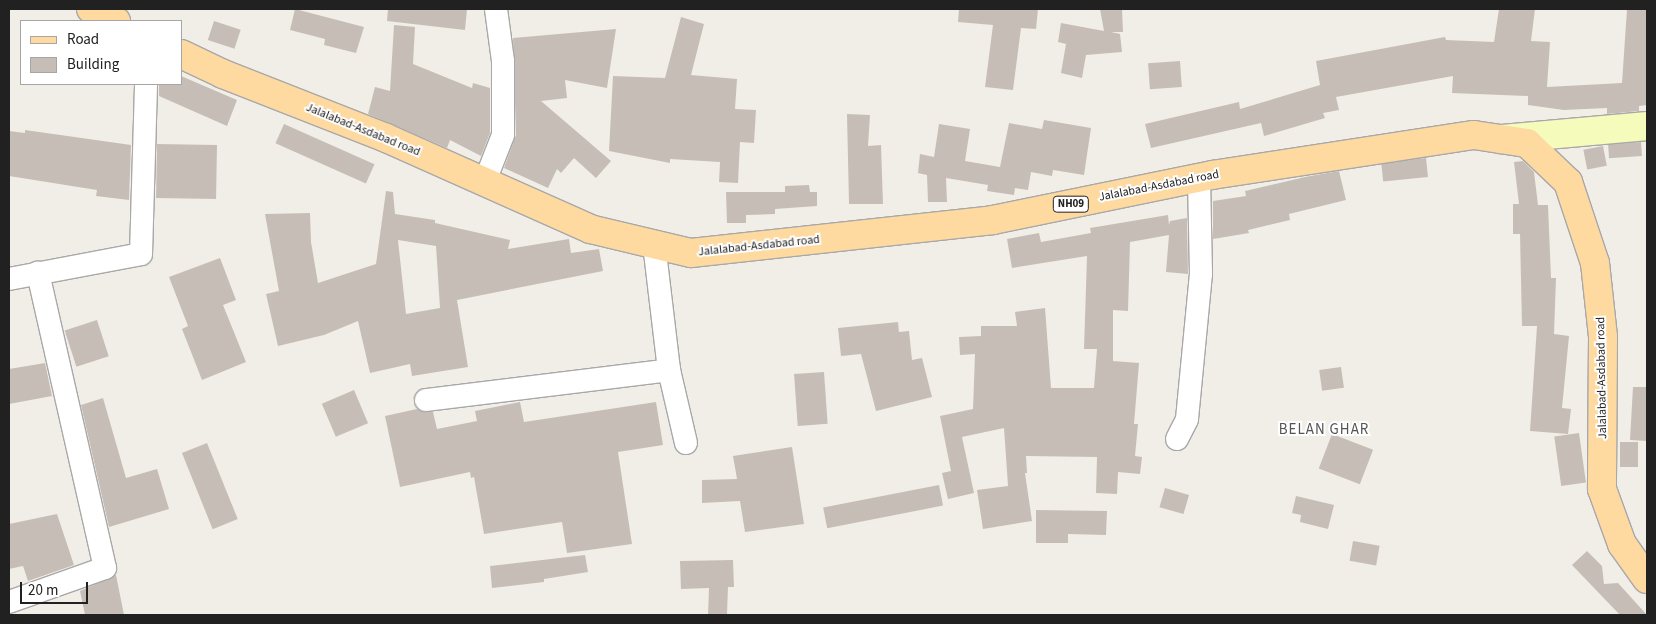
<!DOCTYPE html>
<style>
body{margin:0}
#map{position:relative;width:1656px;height:624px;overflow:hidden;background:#f1eee7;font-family:"Source Sans 3",sans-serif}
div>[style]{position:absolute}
.building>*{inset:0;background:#c6beb6;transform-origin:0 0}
.roads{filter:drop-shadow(1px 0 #a8a8a8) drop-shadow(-1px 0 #a8a8a8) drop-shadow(0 1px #a8a8a8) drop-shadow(0 -1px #a8a8a8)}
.street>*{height:22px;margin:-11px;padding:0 11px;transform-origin:11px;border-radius:11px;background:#fff}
.secondary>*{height:28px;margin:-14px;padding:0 14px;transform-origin:14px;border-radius:14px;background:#f5fbbb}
.primary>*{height:28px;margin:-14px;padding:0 14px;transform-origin:14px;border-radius:14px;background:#fedaa0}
span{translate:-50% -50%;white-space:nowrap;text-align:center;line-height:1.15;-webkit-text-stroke:4px #fff;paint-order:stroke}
.shield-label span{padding:1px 4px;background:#fff;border:1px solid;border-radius:4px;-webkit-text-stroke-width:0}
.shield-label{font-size:11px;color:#212121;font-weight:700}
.street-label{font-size:12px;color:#212121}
.quarter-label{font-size:15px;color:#545454;letter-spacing:1px}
.frame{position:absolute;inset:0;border:10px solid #212121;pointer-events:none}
.legend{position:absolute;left:20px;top:20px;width:162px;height:65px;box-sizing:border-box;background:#fff;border:1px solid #a6a6a6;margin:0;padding:6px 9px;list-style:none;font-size:15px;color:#212121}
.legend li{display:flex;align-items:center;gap:10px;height:25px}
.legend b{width:25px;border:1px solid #a6a6a6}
.scale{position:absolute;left:20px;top:582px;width:68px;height:22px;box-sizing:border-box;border:2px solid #212121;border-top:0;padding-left:6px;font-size:15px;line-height:18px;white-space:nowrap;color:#212121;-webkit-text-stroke:4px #fff;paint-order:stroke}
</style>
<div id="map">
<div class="building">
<div style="clip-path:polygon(295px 9px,364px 27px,356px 53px,324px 45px,325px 39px,290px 30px)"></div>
<div style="clip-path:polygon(388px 9px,467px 9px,465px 30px,387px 21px)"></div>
<div style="clip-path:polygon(959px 9px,1038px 9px,1036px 29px,1021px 28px,1013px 90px,985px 87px,993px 25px,958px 22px)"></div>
<div style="clip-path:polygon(1100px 9px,1122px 9px,1123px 32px,1111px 32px,1120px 34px,1122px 52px,1086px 55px,1082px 78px,1061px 73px,1066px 44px,1058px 42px,1061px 23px,1104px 31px)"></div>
<div style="clip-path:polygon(1499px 9px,1535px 9px,1531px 41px,1550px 42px,1547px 87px,1622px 83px,1627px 9px,1647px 9px,1647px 105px,1639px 106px,1639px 111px,1607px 114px,1607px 108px,1564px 110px,1528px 105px,1528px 96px,1452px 93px,1453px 76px,1336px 97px,1339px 110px,1323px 113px,1325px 118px,1264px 136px,1261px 123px,1151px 148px,1145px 124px,1239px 102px,1240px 109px,1320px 85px,1316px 61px,1445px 37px,1446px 40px,1494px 42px)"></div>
<div style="clip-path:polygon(681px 17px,704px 24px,691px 75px,737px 79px,735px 109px,756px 110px,754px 143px,740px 142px,738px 183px,719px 182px,720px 162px,670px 159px,670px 163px,609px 151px,613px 76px,665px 78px)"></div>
<div style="left:214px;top:21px;width:28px;height:20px;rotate:18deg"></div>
<div style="clip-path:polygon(394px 25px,415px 27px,413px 64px,472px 88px,473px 83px,490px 88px,490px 133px,481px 156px,450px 140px,447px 148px,368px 114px,375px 87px,390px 91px)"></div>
<div style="clip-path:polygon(616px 29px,607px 88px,565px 80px,567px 98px,541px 101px,611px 161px,596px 178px,574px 158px,561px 173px,557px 169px,548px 188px,504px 168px,516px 135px,513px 38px)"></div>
<div style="left:1180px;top:61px;width:26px;height:32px;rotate:86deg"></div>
<div style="clip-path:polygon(181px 76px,237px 100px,227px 126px,159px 96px,159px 84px,181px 84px)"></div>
<div style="clip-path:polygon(847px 114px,870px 115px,868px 146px,881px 145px,883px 204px,849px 204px)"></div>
<div style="clip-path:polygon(1044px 120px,1091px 128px,1084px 175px,1053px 170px,1052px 176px,1031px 172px,1028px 190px,1015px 188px,1014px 195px,987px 191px,988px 185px,946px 178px,947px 202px,928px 202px,927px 175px,918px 173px,920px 154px,934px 157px,939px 124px,970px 129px,965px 161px,1000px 167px,1009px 123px,1042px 129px)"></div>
<div style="left:284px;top:124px;width:99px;height:21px;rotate:24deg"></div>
<div style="clip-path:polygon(25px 130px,131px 145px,129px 200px,96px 196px,97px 190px,9px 176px,9px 131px,25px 133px)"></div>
<div style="left:1641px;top:142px;width:14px;height:33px;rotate:86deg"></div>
<div style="left:157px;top:144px;width:60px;height:54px;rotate:1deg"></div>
<div style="left:1603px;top:146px;width:20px;height:20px;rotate:79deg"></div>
<div style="left:1426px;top:158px;width:19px;height:45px;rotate:84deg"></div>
<div style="clip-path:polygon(1523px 161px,1534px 172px,1538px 205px,1548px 205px,1551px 278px,1556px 278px,1554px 334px,1569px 336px,1562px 408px,1571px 409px,1568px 434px,1530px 431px,1537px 326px,1522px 326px,1520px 234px,1513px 234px,1513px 204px,1519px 204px,1514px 162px)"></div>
<div style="clip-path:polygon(1339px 171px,1346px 200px,1289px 214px,1290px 220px,1248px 230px,1249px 233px,1213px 239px,1213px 201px,1246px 196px,1245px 191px,1305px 177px)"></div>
<div style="clip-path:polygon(809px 185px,810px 192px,817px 192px,817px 206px,775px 209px,775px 214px,746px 215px,746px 223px,727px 223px,726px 192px,785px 192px,785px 186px)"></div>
<div style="clip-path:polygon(evenodd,386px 191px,393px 192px,395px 214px,435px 220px,435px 223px,510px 240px,508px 249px,569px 239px,571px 253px,599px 249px,603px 271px,457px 300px,468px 367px,412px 376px,410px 364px,370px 373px,358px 321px,324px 335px,278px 346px,266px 294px,279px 291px,265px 214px,310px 213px,311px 242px,318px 283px,376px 264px,386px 191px,398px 240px,436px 246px,440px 308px,406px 314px,398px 240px)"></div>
<div style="clip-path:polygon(1168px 215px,1169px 225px,1170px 221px,1187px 218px,1188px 274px,1166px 272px,1169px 235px,1130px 242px,1128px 311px,1113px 310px,1113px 361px,1139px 363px,1134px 424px,1138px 424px,1135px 456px,1142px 457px,1140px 474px,1118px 472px,1117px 494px,1096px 493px,1097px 457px,1026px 456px,1027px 473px,1025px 473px,1032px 521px,983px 529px,977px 490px,1008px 486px,1004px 428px,962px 437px,974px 493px,948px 499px,942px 473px,951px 471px,940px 416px,973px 409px,975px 354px,960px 355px,959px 337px,981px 336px,981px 326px,1017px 326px,1015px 312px,1045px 308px,1051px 388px,1094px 388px,1097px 349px,1084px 349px,1087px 256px,1012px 268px,1007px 239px,1039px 233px,1041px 242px,1091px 233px,1090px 228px)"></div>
<div style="clip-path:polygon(220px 258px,236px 300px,223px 305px,246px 362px,202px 380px,182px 329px,188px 326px,169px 277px)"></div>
<div style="left:97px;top:320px;width:38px;height:34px;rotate:72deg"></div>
<div style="clip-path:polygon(898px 322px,899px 332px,909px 331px,912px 360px,922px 358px,932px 397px,876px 411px,861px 354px,841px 356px,838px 328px)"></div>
<div style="clip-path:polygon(45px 363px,52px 396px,9px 404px,9px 369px)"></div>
<div style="left:1341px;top:367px;width:21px;height:22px;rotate:82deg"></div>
<div style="left:824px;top:372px;width:52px;height:30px;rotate:86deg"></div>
<div style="clip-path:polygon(1633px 387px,1647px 387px,1647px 441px,1630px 440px)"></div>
<div style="left:354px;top:390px;width:36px;height:35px;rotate:67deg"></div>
<div style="clip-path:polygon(103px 398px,126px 478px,157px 469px,169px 509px,109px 527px,81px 405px)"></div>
<div style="clip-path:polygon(520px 402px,524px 422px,656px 402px,663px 445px,618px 452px,632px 544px,567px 553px,562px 522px,484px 534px,474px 477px,471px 478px,470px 472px,400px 487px,385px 416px,417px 409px,433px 412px,437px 429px,477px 421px,475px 411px)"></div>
<div style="left:1579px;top:433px;width:50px;height:25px;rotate:82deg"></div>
<div style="left:1332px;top:434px;width:44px;height:37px;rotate:21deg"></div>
<div style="left:1620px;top:442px;width:18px;height:25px"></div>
<div style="left:207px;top:443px;width:82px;height:27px;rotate:68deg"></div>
<div style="clip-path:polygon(792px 447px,804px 524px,745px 532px,740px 501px,702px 503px,702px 480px,737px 479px,733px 456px)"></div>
<div style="left:939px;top:485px;width:21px;height:118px;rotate:79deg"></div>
<div style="left:1165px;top:488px;width:25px;height:20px;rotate:16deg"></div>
<div style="clip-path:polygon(1296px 496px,1334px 505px,1328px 529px,1300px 522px,1301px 515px,1292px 513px)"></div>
<div style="clip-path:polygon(1036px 510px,1107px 511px,1106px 535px,1068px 534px,1068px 543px,1036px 543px)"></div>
<div style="clip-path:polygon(57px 514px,74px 565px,28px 581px,23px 566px,9px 569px,9px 524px)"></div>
<div style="left:1353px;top:541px;width:27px;height:20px;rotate:10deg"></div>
<div style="clip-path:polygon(1587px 551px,1602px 566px,1604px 584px,1618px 583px,1647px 615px,1620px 615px,1572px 565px)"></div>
<div style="clip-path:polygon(585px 555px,588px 572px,544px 579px,544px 582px,492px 588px,490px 566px)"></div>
<div style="clip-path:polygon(733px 560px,734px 587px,728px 587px,727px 615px,708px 615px,709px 588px,681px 589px,680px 561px)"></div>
<div style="clip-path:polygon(116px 575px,124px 615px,85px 615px,80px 591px)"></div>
</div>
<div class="roads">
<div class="street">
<div style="left:485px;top:181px;width:49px;rotate:-68.6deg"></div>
<div style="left:503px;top:135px;width:74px;rotate:-90deg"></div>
<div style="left:503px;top:61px;width:52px;rotate:-97.7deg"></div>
<div style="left:654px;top:244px;width:127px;rotate:83.2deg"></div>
<div style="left:669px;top:370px;width:75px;rotate:76.9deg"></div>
<div style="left:9px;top:279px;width:134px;rotate:-10.7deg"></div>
<div style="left:141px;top:254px;width:170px;rotate:-88.3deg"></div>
<div style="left:426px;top:400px;width:245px;rotate:-7deg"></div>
<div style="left:1177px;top:439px;width:22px;rotate:-63deg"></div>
<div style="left:1187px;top:419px;width:146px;rotate:-84.5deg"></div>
<div style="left:1201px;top:274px;width:97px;rotate:-91.2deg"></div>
<div style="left:9px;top:602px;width:102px;rotate:-19.5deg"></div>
<div style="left:105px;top:568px;width:303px;rotate:-102.8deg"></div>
</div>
<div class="secondary">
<div style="left:1502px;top:139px;width:146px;rotate:-5.1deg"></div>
</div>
<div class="primary">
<div style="left:91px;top:9px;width:28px;rotate:26deg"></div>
<div style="left:181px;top:54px;width:47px;rotate:25.5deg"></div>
<div style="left:223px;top:74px;width:175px;rotate:21.4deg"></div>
<div style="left:386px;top:138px;width:223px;rotate:24deg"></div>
<div style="left:590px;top:229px;width:104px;rotate:13.4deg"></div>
<div style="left:691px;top:253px;width:304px;rotate:-6.2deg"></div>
<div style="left:993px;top:220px;width:224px;rotate:-11.6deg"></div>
<div style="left:1212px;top:175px;width:265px;rotate:-8.7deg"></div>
<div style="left:1474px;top:135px;width:54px;rotate:8.6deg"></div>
<div style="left:1527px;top:143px;width:57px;rotate:43.6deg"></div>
<div style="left:1568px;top:182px;width:85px;rotate:71.6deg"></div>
<div style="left:1595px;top:263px;width:74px;rotate:83.8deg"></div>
<div style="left:1603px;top:337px;width:152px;rotate:90.4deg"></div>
<div style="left:1602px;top:489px;width:59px;rotate:70deg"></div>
<div style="left:1622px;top:544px;width:43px;rotate:54.5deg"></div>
</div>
</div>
<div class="shield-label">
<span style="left:1071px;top:204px">NH09</span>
</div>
<div class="street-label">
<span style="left:363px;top:130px;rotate:22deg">Jalalabad-Asdabad road</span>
<span style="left:1159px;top:186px;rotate:-11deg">Jalalabad-Asdabad road</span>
<span style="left:759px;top:246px;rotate:-6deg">Jalalabad-Asdabad road</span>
<span style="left:1602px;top:378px;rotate:-91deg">Jalalabad-Asdabad road</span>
</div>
<div class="quarter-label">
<span style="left:1324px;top:430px">BELAN GHAR</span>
</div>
<div class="frame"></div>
<ul class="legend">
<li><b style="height:6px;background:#fedaa0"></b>Road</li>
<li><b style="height:14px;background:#c6beb6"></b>Building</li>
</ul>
<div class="scale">20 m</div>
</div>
